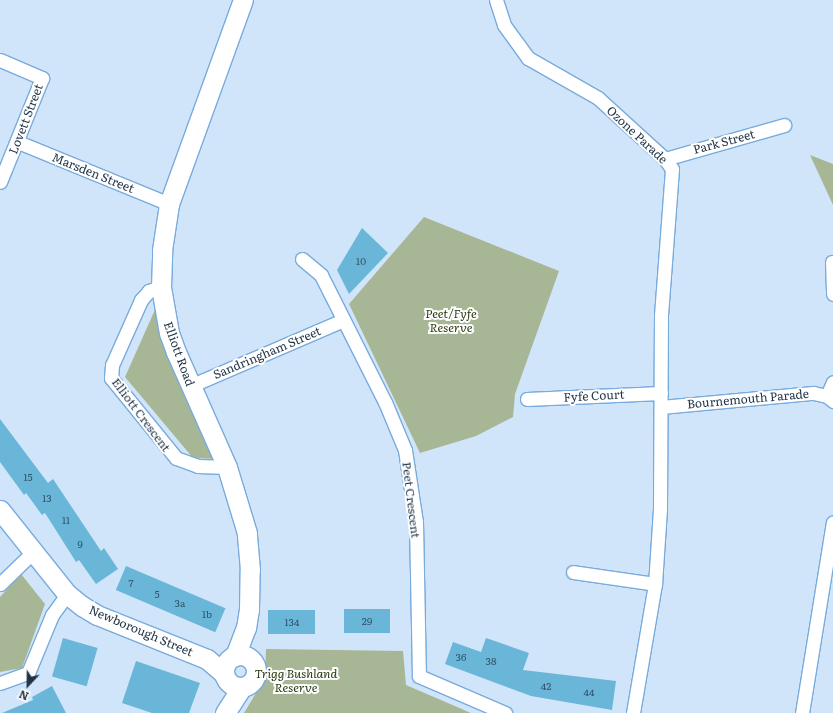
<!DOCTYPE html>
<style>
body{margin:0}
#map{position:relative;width:833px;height:713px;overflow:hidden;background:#d0e5fa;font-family:Literata,serif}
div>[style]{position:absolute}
.green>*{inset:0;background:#a7b795}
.building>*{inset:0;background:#6ab6d8;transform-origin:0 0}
.roads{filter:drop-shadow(1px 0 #78abdc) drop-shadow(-1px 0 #78abdc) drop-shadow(0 1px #78abdc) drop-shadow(0 -1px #78abdc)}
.street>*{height:13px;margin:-6.5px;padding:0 6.5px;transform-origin:6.5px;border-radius:6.5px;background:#fff}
.secondary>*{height:19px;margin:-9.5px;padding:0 9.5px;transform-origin:9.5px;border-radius:9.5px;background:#fff}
.secondary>.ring{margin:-9.5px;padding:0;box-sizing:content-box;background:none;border:19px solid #fff;border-radius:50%}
span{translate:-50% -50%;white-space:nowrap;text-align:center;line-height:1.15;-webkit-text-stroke:4px #fff;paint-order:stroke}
.number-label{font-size:10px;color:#31546b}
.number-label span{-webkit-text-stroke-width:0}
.street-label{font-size:12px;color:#1e3347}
.park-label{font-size:12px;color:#29390f;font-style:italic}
.north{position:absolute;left:8px;top:665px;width:40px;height:40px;-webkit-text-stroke:3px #fff;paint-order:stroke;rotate:202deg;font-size:11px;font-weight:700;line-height:16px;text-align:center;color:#1e3347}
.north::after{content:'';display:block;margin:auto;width:14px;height:18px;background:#1e3347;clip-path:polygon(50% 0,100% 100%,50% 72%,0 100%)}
</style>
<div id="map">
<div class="green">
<div style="clip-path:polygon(810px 155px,833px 164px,833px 205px)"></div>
<div style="clip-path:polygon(424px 217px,559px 271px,515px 394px,513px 417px,476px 436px,420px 453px,349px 304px)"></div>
<div style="clip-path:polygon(158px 303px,218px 459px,193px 458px,125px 377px)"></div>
<div style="clip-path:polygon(21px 574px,45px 604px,22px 668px,0 672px,0 597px)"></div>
<div style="clip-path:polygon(266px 649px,403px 651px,406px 685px,471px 713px,244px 713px,265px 678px)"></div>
</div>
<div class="building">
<div style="clip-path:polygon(362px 228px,388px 253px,349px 294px,337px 270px)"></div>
<div style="clip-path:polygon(0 419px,48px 483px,53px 479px,101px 551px,104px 548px,118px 569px,96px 584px,79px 560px,76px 562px,45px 513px,42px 515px,26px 493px,24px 495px,0 462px)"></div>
<div style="left:126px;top:566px;width:108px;height:26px;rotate:23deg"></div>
<div style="left:344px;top:609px;width:46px;height:24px"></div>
<div style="left:268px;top:610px;width:47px;height:24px"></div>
<div style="left:63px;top:638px;width:36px;height:40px;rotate:16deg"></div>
<div style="clip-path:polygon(486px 638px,529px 653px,523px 670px,616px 681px,612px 710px,531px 696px,445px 664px,453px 642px,481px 652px)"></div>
<div style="clip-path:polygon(136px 661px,200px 683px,189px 713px,152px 713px,122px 703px)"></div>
<div style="clip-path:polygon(52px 686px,66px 713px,2px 713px,33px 700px,32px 697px)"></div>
</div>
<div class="roads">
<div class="street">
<div style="left:496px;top:0;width:26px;rotate:72deg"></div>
<div style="left:504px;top:25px;width:41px;rotate:54deg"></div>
<div style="left:528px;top:58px;width:81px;rotate:29.7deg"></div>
<div style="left:598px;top:98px;width:91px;rotate:42.3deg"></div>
<div style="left:665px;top:159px;width:12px;rotate:55deg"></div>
<div style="left:672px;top:169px;width:146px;rotate:94.3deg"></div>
<div style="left:661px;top:315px;width:194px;rotate:90.3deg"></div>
<div style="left:660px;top:509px;width:75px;rotate:93.8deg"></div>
<div style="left:655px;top:584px;width:131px;rotate:99.7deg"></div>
<div style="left:0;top:60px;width:46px;rotate:23.2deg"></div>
<div style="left:42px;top:78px;width:112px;rotate:112deg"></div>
<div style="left:18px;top:142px;width:163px;rotate:22.3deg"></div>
<div style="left:665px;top:159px;width:124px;rotate:-15.9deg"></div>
<div style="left:302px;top:259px;width:25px;rotate:40deg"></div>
<div style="left:321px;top:275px;width:142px;rotate:63.3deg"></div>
<div style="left:385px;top:402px;width:52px;rotate:67.4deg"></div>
<div style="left:405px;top:450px;width:73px;rotate:81.3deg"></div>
<div style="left:416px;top:522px;width:154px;rotate:88.9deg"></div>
<div style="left:419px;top:676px;width:94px;rotate:23.3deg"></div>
<div style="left:832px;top:262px;width:32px;rotate:88deg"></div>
<div style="left:161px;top:287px;width:13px;rotate:162deg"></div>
<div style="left:149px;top:291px;width:12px;rotate:132deg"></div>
<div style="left:141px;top:300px;width:71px;rotate:114deg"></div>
<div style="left:112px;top:365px;width:13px;rotate:94deg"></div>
<div style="left:111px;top:378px;width:103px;rotate:50.9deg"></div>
<div style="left:176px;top:458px;width:23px;rotate:20deg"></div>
<div style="left:198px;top:466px;width:29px;rotate:2deg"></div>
<div style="left:190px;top:386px;width:167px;rotate:-23.3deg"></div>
<div style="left:827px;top:396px;width:15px;rotate:-67deg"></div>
<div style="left:527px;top:399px;width:134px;rotate:-2.6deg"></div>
<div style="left:661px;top:407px;width:153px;rotate:-5.3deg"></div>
<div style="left:813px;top:393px;width:14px;rotate:12deg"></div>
<div style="left:827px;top:396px;width:8px;rotate:40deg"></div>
<div style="left:573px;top:572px;width:83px;rotate:8.3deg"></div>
<div style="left:0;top:584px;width:46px;rotate:-44.1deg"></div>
<div style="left:0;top:683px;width:30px;rotate:-20deg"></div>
<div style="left:28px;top:673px;width:63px;rotate:-67.5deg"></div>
<div style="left:52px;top:615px;width:26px;rotate:-54deg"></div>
<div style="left:802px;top:713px;width:193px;rotate:-80.8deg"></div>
</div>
<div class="secondary">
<div style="left:0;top:510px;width:107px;rotate:51.4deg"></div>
<div style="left:67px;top:594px;width:19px;rotate:39deg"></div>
<div style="left:82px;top:606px;width:17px;rotate:31deg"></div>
<div style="left:97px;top:615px;width:118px;rotate:21.8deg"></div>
<div style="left:207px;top:659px;width:23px;rotate:41deg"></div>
<div class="ring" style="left:224px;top:655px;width:13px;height:13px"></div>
<div style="left:235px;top:656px;width:30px;rotate:-69deg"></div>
<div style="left:246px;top:628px;width:19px;rotate:-81deg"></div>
<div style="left:249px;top:609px;width:39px;rotate:-89deg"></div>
<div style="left:250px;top:570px;width:37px;rotate:-95deg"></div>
<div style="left:247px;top:533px;width:69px;rotate:-106.9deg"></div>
<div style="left:227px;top:467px;width:126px;rotate:-113.9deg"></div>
<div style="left:176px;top:352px;width:20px;rotate:-110deg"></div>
<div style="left:169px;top:333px;width:47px;rotate:-99.9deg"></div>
<div style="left:161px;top:287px;width:37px;rotate:-88deg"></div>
<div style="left:162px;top:250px;width:47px;rotate:-81.3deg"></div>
<div style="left:169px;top:204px;width:217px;rotate:-70.1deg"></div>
<div style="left:225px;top:713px;width:31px;rotate:-57deg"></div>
</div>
</div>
<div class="number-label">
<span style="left:361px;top:261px">10</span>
<span style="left:28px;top:477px">15</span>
<span style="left:47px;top:498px">13</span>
<span style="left:66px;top:520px">11</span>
<span style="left:80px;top:544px">9</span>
<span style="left:131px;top:583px">7</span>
<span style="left:157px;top:594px">5</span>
<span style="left:180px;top:603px">3a</span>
<span style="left:207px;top:614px">1b</span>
<span style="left:367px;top:621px">29</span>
<span style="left:292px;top:622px">134</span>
<span style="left:461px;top:657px">36</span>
<span style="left:491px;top:661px">38</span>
<span style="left:546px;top:686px">42</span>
<span style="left:589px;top:692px">44</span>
</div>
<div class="street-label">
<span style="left:26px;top:119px;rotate:-69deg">Lovett Street</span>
<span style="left:637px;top:135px;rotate:43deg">Ozone Parade</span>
<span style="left:724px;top:142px;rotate:-15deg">Park Street</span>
<span style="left:93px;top:173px;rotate:22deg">Marsden Street</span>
<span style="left:267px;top:353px;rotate:-23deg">Sandringham Street</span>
<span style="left:179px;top:354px;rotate:70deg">Elliott Road</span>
<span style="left:594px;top:396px;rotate:-3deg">Fyfe Court</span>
<span style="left:748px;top:399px;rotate:-5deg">Bournemouth Parade</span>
<span style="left:141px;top:415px;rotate:53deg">Elliott Crescent</span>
<span style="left:411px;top:500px;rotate:83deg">Peet Crescent</span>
<span style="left:141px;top:631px;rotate:23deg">Newborough Street</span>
</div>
<div class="park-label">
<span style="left:451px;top:321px">Peet/Fyfe<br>Reserve</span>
<span style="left:296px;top:681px">Trigg Bushland<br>Reserve</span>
</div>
<div class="north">N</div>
</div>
